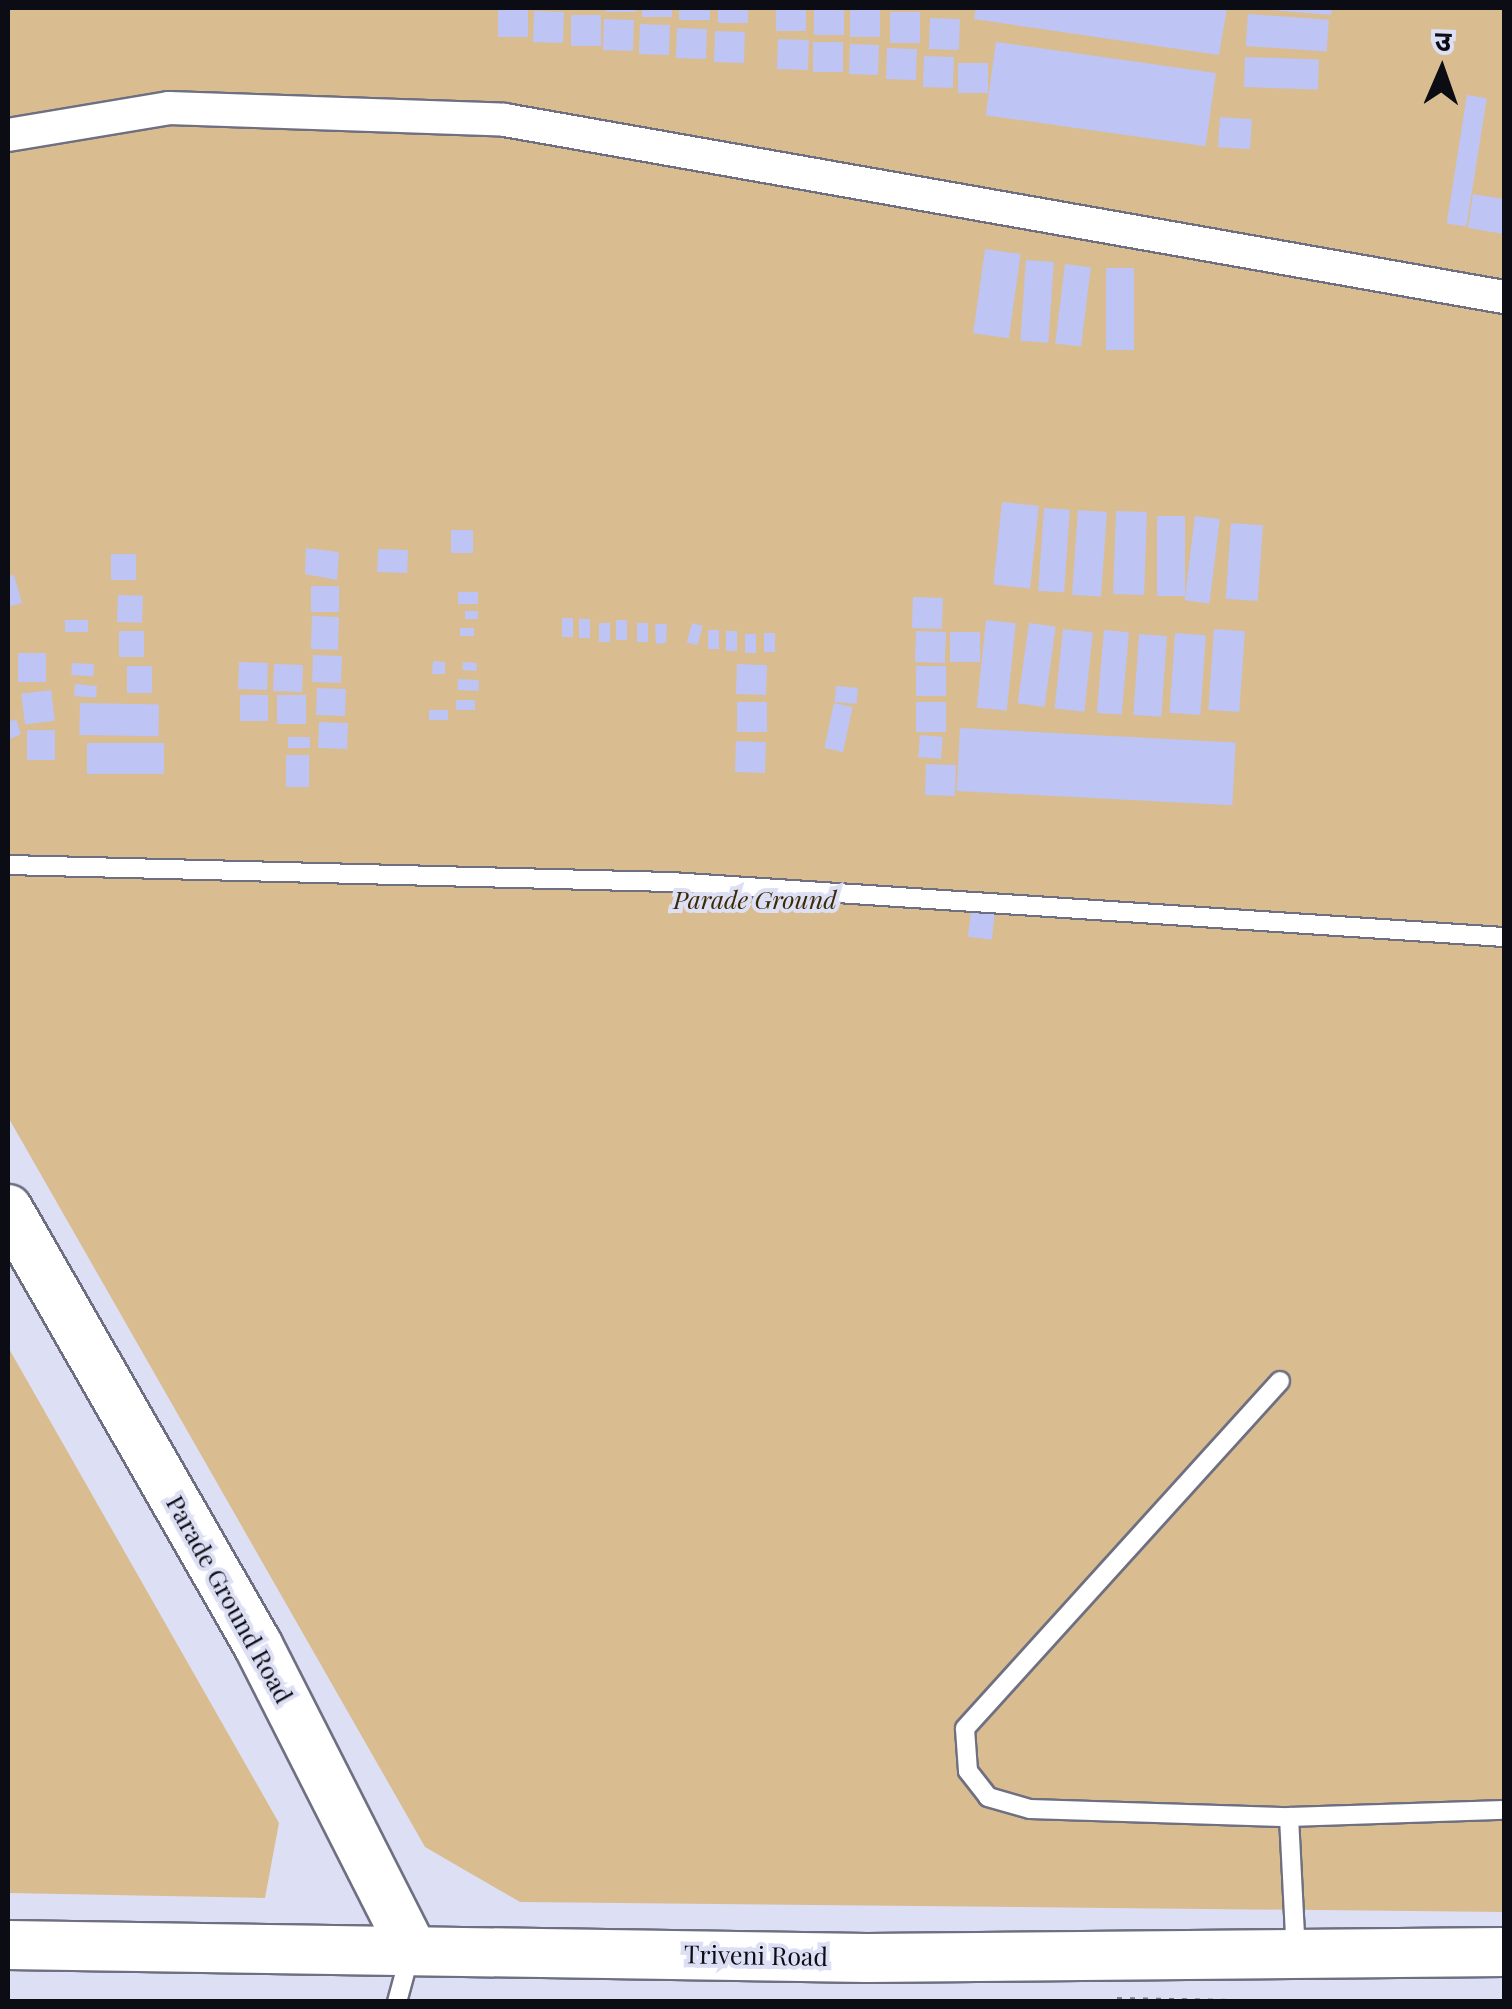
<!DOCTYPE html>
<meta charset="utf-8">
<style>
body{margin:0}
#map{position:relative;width:1512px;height:2009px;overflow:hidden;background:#dde0f5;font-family:"Playfair Display","Noto Sans Devanagari",serif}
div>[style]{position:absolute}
.green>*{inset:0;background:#d9bd91}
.building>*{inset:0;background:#bec4f3;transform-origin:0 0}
.path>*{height:6px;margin-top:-3px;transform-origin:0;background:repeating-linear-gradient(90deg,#797b89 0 5px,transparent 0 13px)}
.roads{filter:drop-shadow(2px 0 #6e7082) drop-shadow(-2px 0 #6e7082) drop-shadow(0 2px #6e7082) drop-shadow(0 -2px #6e7082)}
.lane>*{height:18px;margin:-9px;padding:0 9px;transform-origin:9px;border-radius:9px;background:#fff}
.street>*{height:32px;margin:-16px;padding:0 16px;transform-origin:16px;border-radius:16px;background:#fff}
.secondary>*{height:48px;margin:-24px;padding:0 24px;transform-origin:24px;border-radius:24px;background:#fff}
span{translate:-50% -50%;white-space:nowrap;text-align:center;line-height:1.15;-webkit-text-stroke:8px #dde0f5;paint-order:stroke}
.park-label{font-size:25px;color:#3b2805;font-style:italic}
.street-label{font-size:25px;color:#0c0d14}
.frame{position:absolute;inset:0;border:10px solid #0c0d14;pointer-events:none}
.north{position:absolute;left:1392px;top:20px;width:100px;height:100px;-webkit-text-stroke:8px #dde0f5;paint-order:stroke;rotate:2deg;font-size:28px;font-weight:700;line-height:40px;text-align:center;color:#0c0d14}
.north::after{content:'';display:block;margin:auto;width:35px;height:45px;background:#0c0d14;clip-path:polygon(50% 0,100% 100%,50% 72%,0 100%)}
</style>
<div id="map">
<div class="green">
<div style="clip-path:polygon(8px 8px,1504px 8px,1504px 1912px,520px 1902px,425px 1847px,8px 1117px)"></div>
<div style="clip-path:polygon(8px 1347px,279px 1823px,265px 1898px,8px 1893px)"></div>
</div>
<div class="building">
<div style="left:498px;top:8px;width:30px;height:29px"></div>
<div style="left:606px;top:8px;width:30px;height:4px"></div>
<div style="left:642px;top:8px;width:30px;height:9px"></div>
<div style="left:679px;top:8px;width:31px;height:12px"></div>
<div style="left:718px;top:8px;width:30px;height:15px"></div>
<div style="left:776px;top:8px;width:30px;height:23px"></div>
<div style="left:814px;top:8px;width:30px;height:27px"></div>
<div style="left:850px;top:8px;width:30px;height:29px"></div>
<div style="clip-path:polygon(976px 8px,1227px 8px,1219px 55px,974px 19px)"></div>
<div style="clip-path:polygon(1245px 8px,1332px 8px,1331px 15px)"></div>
<div style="left:534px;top:11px;width:30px;height:31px;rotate:2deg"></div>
<div style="left:890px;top:12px;width:30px;height:31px"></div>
<div style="left:1248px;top:14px;width:81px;height:32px;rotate:4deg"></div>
<div style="left:571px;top:15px;width:30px;height:31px"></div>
<div style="left:930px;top:18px;width:30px;height:31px;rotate:2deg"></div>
<div style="left:604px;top:19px;width:30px;height:31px;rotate:2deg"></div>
<div style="left:640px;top:24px;width:30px;height:30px;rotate:2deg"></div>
<div style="left:677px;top:28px;width:30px;height:30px;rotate:2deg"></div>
<div style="left:715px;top:31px;width:30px;height:31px;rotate:2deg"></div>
<div style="left:778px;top:39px;width:31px;height:30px;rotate:2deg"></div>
<div style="left:813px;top:42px;width:30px;height:30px"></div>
<div style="left:996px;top:42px;width:222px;height:74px;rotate:8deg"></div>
<div style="left:850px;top:44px;width:29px;height:30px;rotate:2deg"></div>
<div style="left:887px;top:48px;width:30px;height:31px;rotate:2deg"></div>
<div style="left:924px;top:56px;width:30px;height:31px;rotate:2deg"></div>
<div style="left:1245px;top:57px;width:74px;height:30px;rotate:2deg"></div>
<div style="left:958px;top:63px;width:30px;height:30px"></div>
<div style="left:1467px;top:95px;width:20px;height:130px;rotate:9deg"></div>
<div style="left:1220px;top:117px;width:32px;height:30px;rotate:4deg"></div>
<div style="clip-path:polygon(1473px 194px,1504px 199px,1504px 234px,1468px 228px)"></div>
<div style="left:985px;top:249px;width:36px;height:85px;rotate:8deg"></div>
<div style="left:1026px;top:260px;width:28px;height:81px;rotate:4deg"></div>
<div style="left:1065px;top:264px;width:26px;height:80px;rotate:7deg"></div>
<div style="left:1106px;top:268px;width:28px;height:82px"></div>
<div style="left:1002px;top:502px;width:37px;height:83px;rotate:6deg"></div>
<div style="left:1044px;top:508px;width:26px;height:83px;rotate:4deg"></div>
<div style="left:1078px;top:510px;width:29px;height:85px;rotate:4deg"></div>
<div style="left:1116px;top:511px;width:31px;height:83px;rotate:2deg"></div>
<div style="left:1157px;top:516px;width:28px;height:80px"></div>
<div style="left:1195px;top:516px;width:25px;height:85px;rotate:7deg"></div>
<div style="left:1231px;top:523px;width:32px;height:76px;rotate:4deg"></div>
<div style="left:451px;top:530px;width:22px;height:23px"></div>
<div style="clip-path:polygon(306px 548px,339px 552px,337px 580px,305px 574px)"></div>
<div style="left:378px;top:549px;width:30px;height:23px;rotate:2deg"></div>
<div style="left:111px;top:554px;width:25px;height:26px"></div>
<div style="clip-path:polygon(14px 575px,22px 603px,8px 607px,8px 576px)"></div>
<div style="left:311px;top:586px;width:28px;height:26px"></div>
<div style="left:458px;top:592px;width:20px;height:12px"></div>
<div style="left:118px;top:595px;width:25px;height:27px;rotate:2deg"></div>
<div style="left:913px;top:597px;width:30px;height:31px;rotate:2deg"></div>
<div style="left:465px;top:611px;width:13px;height:8px"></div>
<div style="left:312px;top:616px;width:27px;height:33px;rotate:2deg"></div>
<div style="left:562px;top:618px;width:11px;height:19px"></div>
<div style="left:579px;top:619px;width:11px;height:19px"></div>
<div style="left:65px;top:620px;width:23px;height:12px"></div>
<div style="left:627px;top:620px;width:20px;height:11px;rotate:90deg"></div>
<div style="left:986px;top:620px;width:30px;height:88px;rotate:6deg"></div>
<div style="left:599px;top:623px;width:11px;height:19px"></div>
<div style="left:637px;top:623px;width:11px;height:19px"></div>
<div style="left:692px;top:623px;width:11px;height:20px;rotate:15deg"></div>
<div style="left:1029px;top:623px;width:27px;height:81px;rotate:8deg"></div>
<div style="clip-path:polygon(655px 624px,667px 624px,666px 643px,656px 644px)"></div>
<div style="left:460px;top:628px;width:14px;height:8px"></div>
<div style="left:1063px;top:629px;width:30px;height:80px;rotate:6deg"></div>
<div style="left:1214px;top:629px;width:31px;height:81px;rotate:4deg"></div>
<div style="left:708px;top:630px;width:11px;height:19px"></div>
<div style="left:1104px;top:630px;width:25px;height:83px;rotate:5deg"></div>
<div style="left:119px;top:631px;width:25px;height:26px"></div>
<div style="left:726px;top:631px;width:11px;height:20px"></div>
<div style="left:916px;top:631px;width:30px;height:31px;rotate:2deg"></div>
<div style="left:950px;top:632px;width:30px;height:30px"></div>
<div style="left:764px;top:633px;width:11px;height:19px"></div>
<div style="left:1175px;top:633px;width:31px;height:80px;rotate:4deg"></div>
<div style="left:745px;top:634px;width:11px;height:19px"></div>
<div style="left:1139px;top:634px;width:28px;height:81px;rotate:4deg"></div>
<div style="left:18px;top:653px;width:28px;height:29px"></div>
<div style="left:313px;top:655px;width:29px;height:27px;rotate:2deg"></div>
<div style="clip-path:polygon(433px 661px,445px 662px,445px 674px,432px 674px)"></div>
<div style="left:239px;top:662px;width:29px;height:27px;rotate:2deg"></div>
<div style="left:463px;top:662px;width:14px;height:8px;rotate:4deg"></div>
<div style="left:72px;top:663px;width:22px;height:12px;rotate:3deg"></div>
<div style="left:274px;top:664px;width:29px;height:27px;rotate:2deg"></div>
<div style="left:737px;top:664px;width:30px;height:30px;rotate:2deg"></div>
<div style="left:127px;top:666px;width:25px;height:27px"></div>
<div style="left:916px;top:666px;width:30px;height:30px"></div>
<div style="left:458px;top:679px;width:21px;height:11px;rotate:3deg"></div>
<div style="left:75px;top:684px;width:22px;height:12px;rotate:5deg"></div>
<div style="left:836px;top:686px;width:22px;height:16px;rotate:5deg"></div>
<div style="left:317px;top:688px;width:29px;height:27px;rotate:2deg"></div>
<div style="left:51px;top:690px;width:31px;height:30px;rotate:83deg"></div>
<div style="left:240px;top:695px;width:28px;height:26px"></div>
<div style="left:277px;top:695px;width:29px;height:29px"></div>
<div style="left:456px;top:700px;width:19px;height:10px"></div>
<div style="left:737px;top:702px;width:30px;height:30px"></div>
<div style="left:916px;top:702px;width:30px;height:30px"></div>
<div style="left:80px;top:703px;width:79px;height:32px;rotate:1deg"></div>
<div style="left:834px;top:703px;width:19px;height:46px;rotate:12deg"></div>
<div style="left:429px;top:710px;width:19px;height:10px"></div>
<div style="clip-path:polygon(16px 719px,21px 734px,8px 740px,8px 722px)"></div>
<div style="left:319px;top:722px;width:29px;height:26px;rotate:2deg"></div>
<div style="left:960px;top:728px;width:276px;height:63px;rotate:3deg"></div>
<div style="left:27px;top:730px;width:28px;height:30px"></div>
<div style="left:920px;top:735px;width:23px;height:22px;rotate:5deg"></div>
<div style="left:288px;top:737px;width:22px;height:11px"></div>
<div style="left:736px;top:741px;width:30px;height:31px;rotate:2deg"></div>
<div style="left:87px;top:743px;width:77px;height:31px"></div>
<div style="left:286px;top:755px;width:23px;height:32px"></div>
<div style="left:926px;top:764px;width:30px;height:31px;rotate:2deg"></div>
<div style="left:971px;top:911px;width:24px;height:26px;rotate:7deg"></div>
</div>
<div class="path">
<div style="left:1117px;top:2000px;width:119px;rotate:1deg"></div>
</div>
<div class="roads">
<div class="lane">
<div style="left:8px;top:865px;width:663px;rotate:1.47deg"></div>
<div style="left:671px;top:882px;width:835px;rotate:3.78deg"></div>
<div style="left:1280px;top:1381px;width:469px;rotate:132.2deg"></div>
<div style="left:965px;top:1729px;width:42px;rotate:85.9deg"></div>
<div style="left:968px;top:1771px;width:33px;rotate:52deg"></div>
<div style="left:988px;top:1797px;width:44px;rotate:15.9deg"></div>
<div style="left:1030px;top:1809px;width:259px;rotate:1.8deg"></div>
<div style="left:1289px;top:1817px;width:215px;rotate:-1.9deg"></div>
<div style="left:1289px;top:1817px;width:136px;rotate:87.1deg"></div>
<div style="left:397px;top:2002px;width:50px;rotate:-74.8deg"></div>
</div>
<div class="street">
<div style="left:8px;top:135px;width:163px;rotate:-9.5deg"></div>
<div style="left:169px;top:108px;width:336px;rotate:2deg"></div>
<div style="left:505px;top:120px;width:1015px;rotate:10.05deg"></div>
</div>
<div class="secondary">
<div style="left:8px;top:1209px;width:503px;rotate:60.17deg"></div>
<div style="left:258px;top:1645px;width:340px;rotate:63.1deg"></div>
<div style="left:8px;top:1945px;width:859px;rotate:0.87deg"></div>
<div style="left:867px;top:1958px;width:637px;rotate:-0.54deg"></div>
</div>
</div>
<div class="park-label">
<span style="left:755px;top:899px">Parade Ground</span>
</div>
<div class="street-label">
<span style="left:230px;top:1599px;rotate:61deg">Parade Ground Road</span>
<span style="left:756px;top:1955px;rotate:1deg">Triveni Road</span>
</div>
<div class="frame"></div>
<div class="north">उ</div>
</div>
